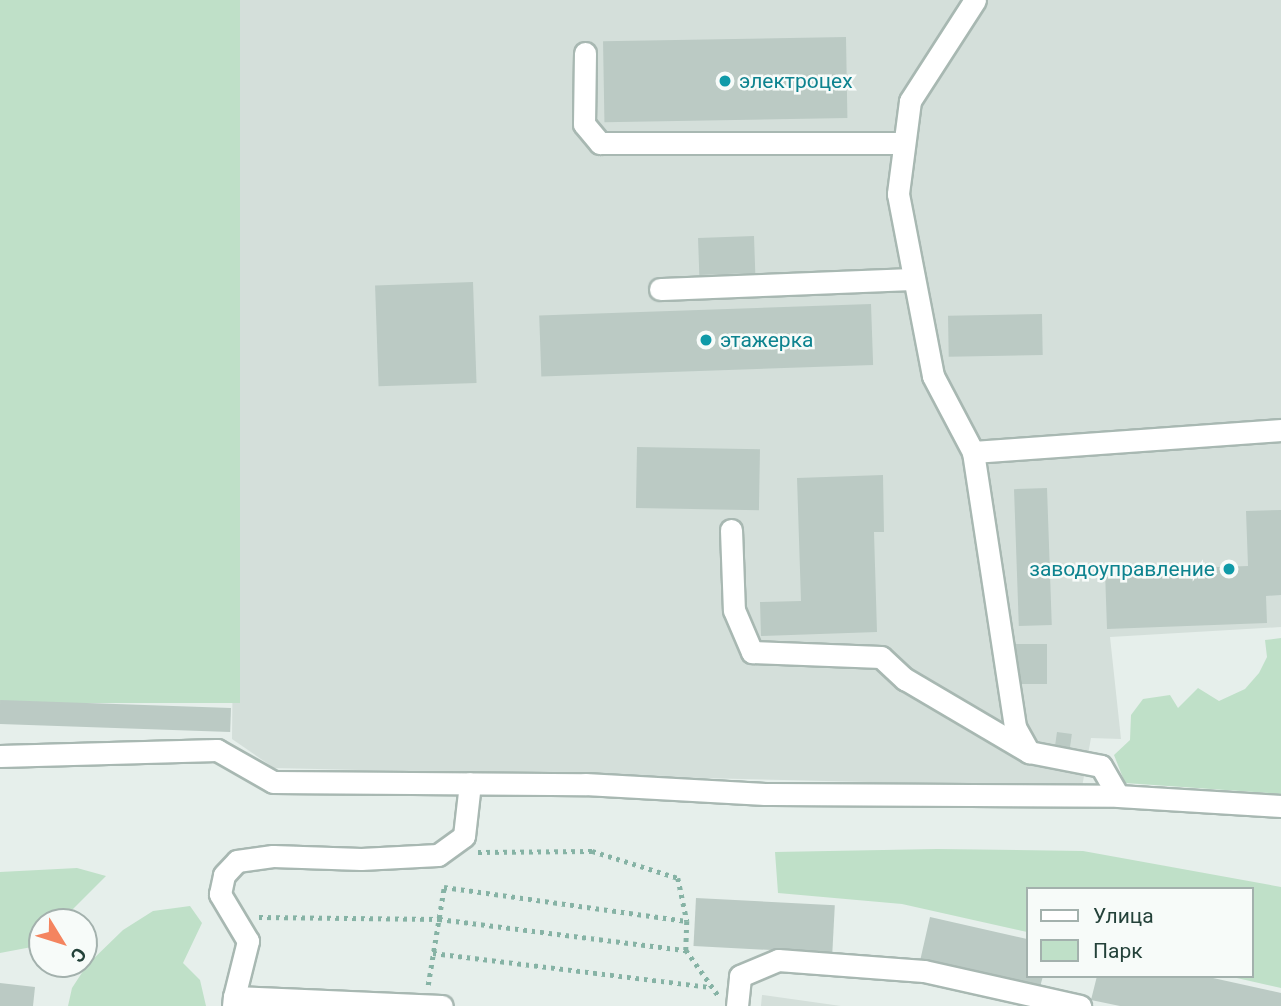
<!DOCTYPE html>
<meta charset="utf-8">
<style>
body{margin:0}
#map{position:relative;width:1281px;height:1006px;overflow:hidden;background:#e6efeb;font-family:Roboto,sans-serif}
div>[style]{position:absolute}
.built>*{inset:0;background:#d4dfda}
.green>*{inset:0;background:#bfe0c8;transform-origin:0 0}
.building>*{inset:0;background:#bbcac4;transform-origin:0 0}
.path>*{height:4.5px;margin-top:-2.25px;transform-origin:0;background:repeating-linear-gradient(90deg,#86b3a5 0 3.5px,transparent 0 8.5px)}
.roads{filter:drop-shadow(2px 0 #a8b8b2) drop-shadow(-2px 0 #a8b8b2) drop-shadow(0 2px #a8b8b2) drop-shadow(0 -2px #a8b8b2)}
.minor>*{height:21px;margin:-10.5px;padding:0 10.5px;transform-origin:10.5px;border-radius:10.5px;background:#fff}
.dots>*{width:19px;height:19px;translate:-50% -50%;box-sizing:border-box;border:4px solid #f7fbf9;border-radius:50%}
span{translate:-50% -50%;white-space:nowrap;text-align:center;line-height:1.15;-webkit-text-stroke:5px #f7fbf9;paint-order:stroke}
.culture-label{font-size:21px;color:#0d838f}
.left{translate:0 -50%;text-align:left}
.right{translate:-100% -50%;text-align:right}
.legend{position:absolute;left:1026px;top:887px;width:228px;height:91px;box-sizing:border-box;background:#f7fbf9;border:2px solid #a3b1ad;margin:0;padding:9px 12px;list-style:none;font-size:21px;color:#24423a}
.legend li{display:flex;align-items:center;gap:14px;height:35px}
.legend b{width:35px;border:2px solid #a3b1ad}
.north{position:absolute;left:28px;top:908px;width:70px;height:70px;box-sizing:border-box;background:#f7fbf9;border:2px solid #a3b1ad;border-radius:50%;rotate:128deg;font-size:19px;font-weight:700;line-height:28px;text-align:center;color:#24423a}
.north::after{content:'';display:block;margin:auto;width:24px;height:32px;background:#f4845f;clip-path:polygon(50% 0,100% 100%,50% 72%,0 100%)}
</style>
<div id="map">
<div class="built">
<div style="clip-path:polygon(240px 0,1281px 0,1281px 627px,1110px 637px,1121px 739px,1091px 738px,1082px 787px,274px 768px,232px 739px)"></div>
<div style="clip-path:polygon(762px 995px,763px 995px,841px 1006px,761px 1006px)"></div>
</div>
<div class="green">
<div style="left:0;top:0;width:240px;height:703px"></div>
<div style="clip-path:polygon(1281px 638px,1281px 794px,1125px 783px,1114px 755px,1130px 740px,1131px 715px,1143px 699px,1170px 695px,1178px 708px,1198px 688px,1219px 701px,1245px 689px,1259px 673px,1267px 657px,1265px 640px)"></div>
<div style="clip-path:polygon(937px 849px,1083px 851px,1281px 887px,1281px 988px,1228px 976px,1251px 976px,1251px 889px,1027px 889px,1027px 932px,902px 904px,778px 893px,775px 852px)"></div>
<div style="clip-path:polygon(77px 868px,106px 876px,60px 922px,42px 922px,42px 940px,37px 946px,0 953px,0 872px)"></div>
<div style="clip-path:polygon(190px 906px,202px 923px,183px 963px,200px 980px,206px 1006px,68px 1006px,72px 988px,87px 965px,123px 930px,153px 911px)"></div>
</div>
<div class="building">
<div style="left:846px;top:37px;width:81px;height:243px;rotate:89deg"></div>
<div style="left:754px;top:236px;width:37px;height:56px;rotate:88deg"></div>
<div style="left:473px;top:282px;width:101px;height:98px;rotate:88deg"></div>
<div style="left:871px;top:304px;width:61px;height:332px;rotate:88deg"></div>
<div style="left:1042px;top:314px;width:41px;height:94px;rotate:89deg"></div>
<div style="left:637px;top:447px;width:123px;height:61px;rotate:1deg"></div>
<div style="clip-path:polygon(883px 475px,884px 532px,874px 532px,877px 632px,761px 636px,760px 602px,801px 601px,797px 478px)"></div>
<div style="left:1047px;top:488px;width:137px;height:33px;rotate:88deg"></div>
<div style="clip-path:polygon(1281px 510px,1281px 595px,1266px 596px,1267px 623px,1107px 629px,1105px 571px,1248px 566px,1246px 511px)"></div>
<div style="left:1014px;top:644px;width:33px;height:40px"></div>
<div style="left:231px;top:708px;width:24px;height:231px;rotate:92deg"></div>
<div style="left:1057px;top:732px;width:15px;height:17px;rotate:8deg"></div>
<div style="left:696px;top:898px;width:139px;height:48px;rotate:3deg"></div>
<div style="clip-path:polygon(930px 917px,1027px 939px,1027px 976px,1043px 976px,1040px 987px,920px 961px)"></div>
<div style="clip-path:polygon(1097px 976px,1204px 976px,1281px 993px,1281px 1006px,1120px 1006px,1091px 1000px)"></div>
<div style="clip-path:polygon(0 983px,35px 987px,33px 1006px,0 1006px)"></div>
</div>
<div class="path">
<div style="left:478px;top:852px;width:114px;rotate:-0.5deg"></div>
<div style="left:592px;top:851px;width:90px;rotate:17.4deg"></div>
<div style="left:678px;top:878px;width:44px;rotate:78.2deg"></div>
<div style="left:259px;top:917px;width:180px;rotate:0.6deg"></div>
<div style="left:439px;top:919px;width:249px;rotate:7.2deg"></div>
<div style="left:433px;top:953px;width:280px;rotate:7deg"></div>
<div style="left:428px;top:985px;width:99px;rotate:-80.7deg"></div>
<div style="left:444px;top:887px;width:245px;rotate:8deg"></div>
<div style="left:687px;top:921px;width:29px;rotate:92deg"></div>
<div style="left:686px;top:950px;width:55px;rotate:54.6deg"></div>
</div>
<div class="roads">
<div class="minor">
<div style="left:975px;top:0;width:120px;rotate:122.8deg"></div>
<div style="left:910px;top:101px;width:94px;rotate:97.4deg"></div>
<div style="left:898px;top:194px;width:185px;rotate:79.1deg"></div>
<div style="left:933px;top:376px;width:86px;rotate:62.2deg"></div>
<div style="left:973px;top:452px;width:309px;rotate:-4.1deg"></div>
<div style="left:585px;top:53px;width:71px;rotate:90.8deg"></div>
<div style="left:584px;top:124px;width:25px;rotate:50deg"></div>
<div style="left:600px;top:143px;width:304px"></div>
<div style="left:660px;top:289px;width:254px;rotate:-2.3deg"></div>
<div style="left:973px;top:452px;width:278px;rotate:81.3deg"></div>
<div style="left:1015px;top:727px;width:29px;rotate:61deg"></div>
<div style="left:1029px;top:752px;width:73px;rotate:11deg"></div>
<div style="left:1101px;top:766px;width:34px;rotate:60deg"></div>
<div style="left:1118px;top:796px;width:163px;rotate:3.5deg"></div>
<div style="left:731px;top:530px;width:80px;rotate:87.9deg"></div>
<div style="left:734px;top:610px;width:46px;rotate:66.8deg"></div>
<div style="left:752px;top:652px;width:129px;rotate:2.2deg"></div>
<div style="left:881px;top:657px;width:33px;rotate:43deg"></div>
<div style="left:905px;top:679px;width:142px;rotate:30.5deg"></div>
<div style="left:0;top:756px;width:217px;rotate:-1.6deg"></div>
<div style="left:217px;top:750px;width:64px;rotate:29.7deg"></div>
<div style="left:273px;top:782px;width:312px;rotate:0.4deg"></div>
<div style="left:585px;top:784px;width:180px;rotate:3.2deg"></div>
<div style="left:765px;top:794px;width:353px;rotate:0.3deg"></div>
<div style="left:234px;top:997px;width:58px;rotate:-76deg"></div>
<div style="left:248px;top:941px;width:55px;rotate:-120.8deg"></div>
<div style="left:220px;top:894px;width:19px;rotate:-78deg"></div>
<div style="left:224px;top:875px;width:19px;rotate:-47deg"></div>
<div style="left:237px;top:861px;width:36px;rotate:-8deg"></div>
<div style="left:273px;top:856px;width:88px;rotate:2deg"></div>
<div style="left:361px;top:859px;width:77px;rotate:-3deg"></div>
<div style="left:438px;top:855px;width:32px;rotate:-36deg"></div>
<div style="left:464px;top:836px;width:53px;rotate:-83.5deg"></div>
<div style="left:233px;top:1006px;width:9px;rotate:-84deg"></div>
<div style="left:234px;top:997px;width:208px;rotate:2.5deg"></div>
<div style="left:737px;top:1006px;width:30px;rotate:-84deg"></div>
<div style="left:740px;top:976px;width:41px;rotate:-22.8deg"></div>
<div style="left:778px;top:960px;width:146px;rotate:4.3deg"></div>
<div style="left:924px;top:971px;width:160px;rotate:12.6deg"></div>
</div>
</div>
<div class="dots">
<div style="left:725px;top:81px;background:#0f9aa8"></div>
<div style="left:706px;top:340px;background:#0f9aa8"></div>
<div style="left:1229px;top:569px;background:#0f9aa8"></div>
</div>
<div class="culture-label">
<span class="left" style="left:739px;top:81px">электроцех</span>
<span class="left" style="left:720px;top:340px">этажерка</span>
<span class="right" style="left:1215px;top:569px">заводоуправление</span>
</div>
<ul class="legend">
<li><b style="height:9px;background:#fff"></b>Улица</li>
<li><b style="height:19px;background:#bfe0c8"></b>Парк</li>
</ul>
<div class="north">С</div>
</div>
